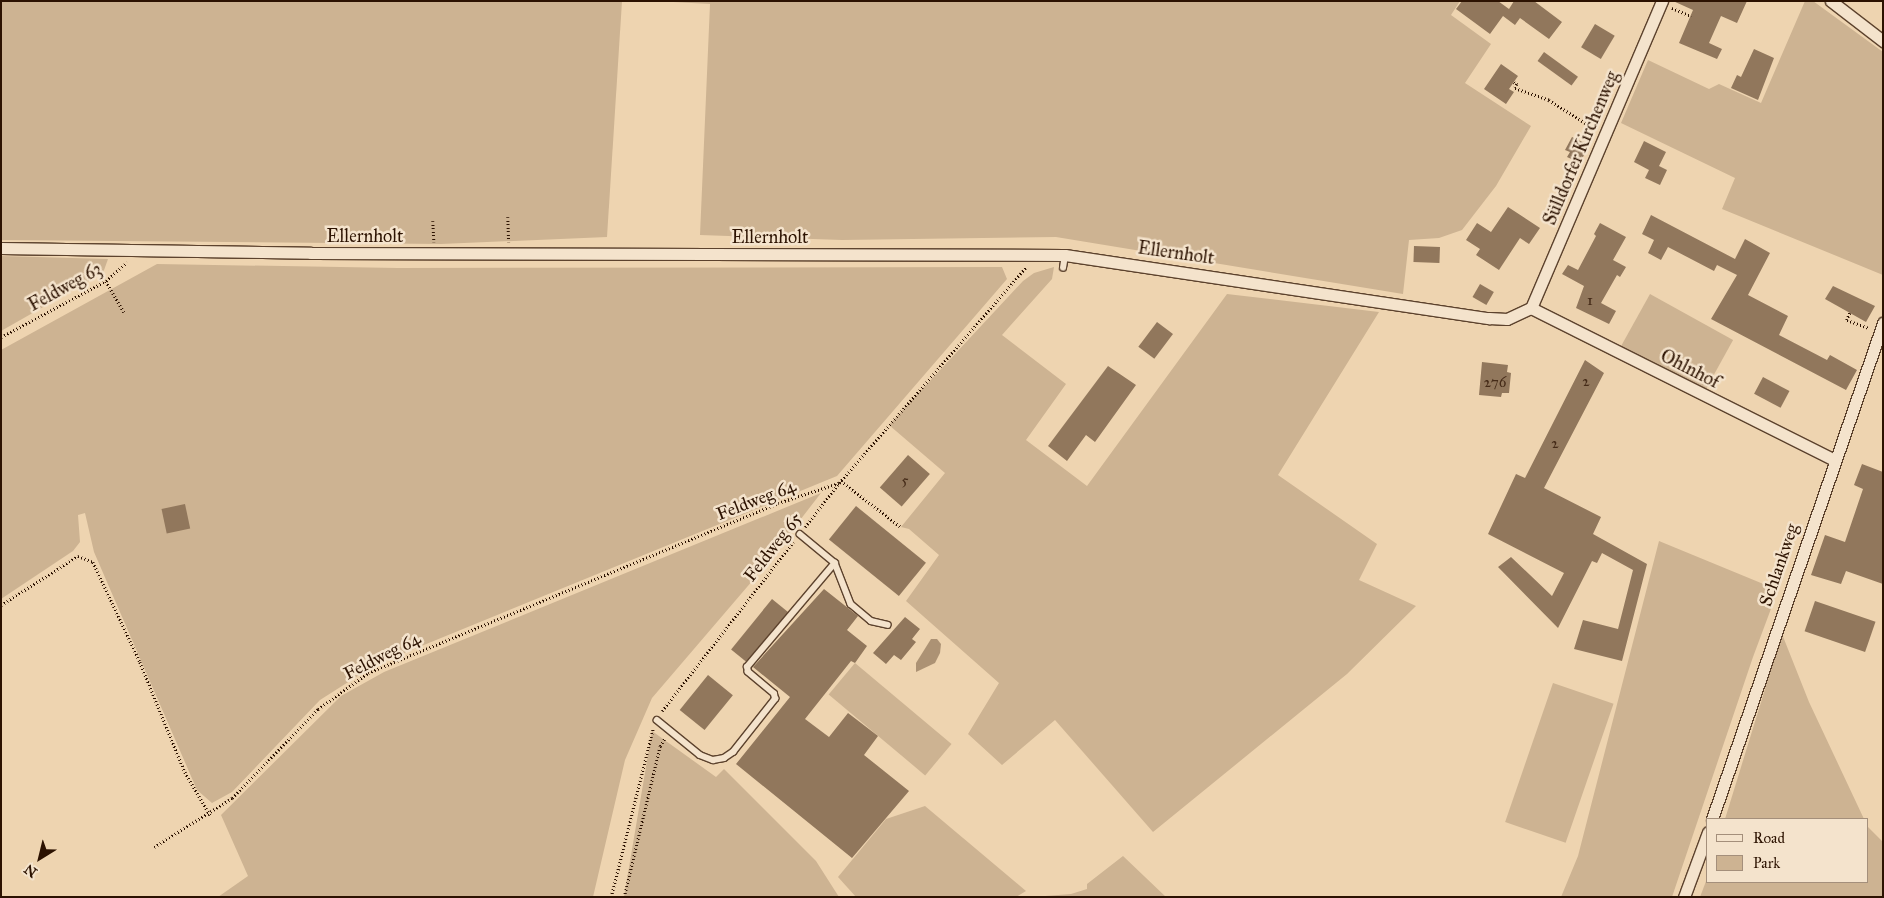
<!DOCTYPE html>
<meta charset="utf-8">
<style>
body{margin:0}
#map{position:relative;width:1884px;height:898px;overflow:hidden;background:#eed4b0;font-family:"IM FELL Great Primer",serif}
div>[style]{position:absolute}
.green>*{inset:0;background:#cdb392;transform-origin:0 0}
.water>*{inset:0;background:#ac9274}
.building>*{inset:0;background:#91775c;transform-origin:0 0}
.path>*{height:2.5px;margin-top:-1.25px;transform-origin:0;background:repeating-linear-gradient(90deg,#2c1201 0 1px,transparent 0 3.5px)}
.roads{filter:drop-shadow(1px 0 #5c422d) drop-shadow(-1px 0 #5c422d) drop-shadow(0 1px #5c422d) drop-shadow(0 -1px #5c422d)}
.service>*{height:5.5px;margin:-2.75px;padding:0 2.75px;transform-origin:2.75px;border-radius:2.75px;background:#f4e3cc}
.minor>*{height:11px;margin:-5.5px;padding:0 5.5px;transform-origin:5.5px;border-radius:5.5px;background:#f4e3cc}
span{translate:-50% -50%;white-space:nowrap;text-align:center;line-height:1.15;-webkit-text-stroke:5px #f4e3cc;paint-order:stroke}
.number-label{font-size:15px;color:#452b18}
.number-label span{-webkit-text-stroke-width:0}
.street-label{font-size:18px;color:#2c1201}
.frame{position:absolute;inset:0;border:2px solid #2c1201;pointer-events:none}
.legend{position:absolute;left:1706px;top:818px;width:162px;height:65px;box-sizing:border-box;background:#f4e3cc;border:1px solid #a48f7b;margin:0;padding:6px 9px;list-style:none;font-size:15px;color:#2c1201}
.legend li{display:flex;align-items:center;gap:10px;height:25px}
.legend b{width:25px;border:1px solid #a48f7b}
.north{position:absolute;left:15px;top:833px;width:50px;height:50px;-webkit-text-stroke:4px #f4e3cc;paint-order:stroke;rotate:216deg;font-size:14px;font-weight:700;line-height:20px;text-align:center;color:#2c1201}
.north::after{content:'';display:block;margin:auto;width:18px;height:22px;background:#2c1201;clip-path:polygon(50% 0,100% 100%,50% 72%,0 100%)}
</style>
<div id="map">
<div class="green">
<div style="clip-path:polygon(1px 1px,622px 1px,607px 237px,441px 244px,1px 240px)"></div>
<div style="clip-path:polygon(655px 1px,1460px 1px,1451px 15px,1491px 44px,1465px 83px,1531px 126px,1496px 186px,1462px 230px,1439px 238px,1409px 240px,1403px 294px,1056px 237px,842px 240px,700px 235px,710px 4px)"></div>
<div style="clip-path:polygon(1805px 1px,1813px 1px,1883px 52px,1883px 275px,1722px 209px,1735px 178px,1621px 123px,1648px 60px,1709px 89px,1719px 84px,1761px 103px)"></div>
<div style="clip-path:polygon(1px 256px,108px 259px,103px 273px,1px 331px)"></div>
<div style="clip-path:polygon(157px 264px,398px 268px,1002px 267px,1007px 279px,837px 476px,375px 665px,320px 700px,232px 792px,212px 803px,197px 790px,94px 552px,85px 513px,78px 515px,80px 542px,73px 551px,1px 599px,1px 350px)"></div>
<div style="clip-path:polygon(1054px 267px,1052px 279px,1002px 335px,1066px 384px,1026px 440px,1087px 486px,1227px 294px,1379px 312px,1278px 475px,1377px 544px,1359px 580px,1416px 606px,1347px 674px,1153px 832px,1055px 720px,1002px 765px,968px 734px,999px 683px,906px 601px,939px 555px,909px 529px,901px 527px,945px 473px,889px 425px,1023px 281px,1034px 273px)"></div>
<div style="left:1650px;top:294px;width:95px;height:61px;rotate:29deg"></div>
<div style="clip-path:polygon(821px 493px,759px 573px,652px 698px,625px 760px,593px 897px,218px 897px,248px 876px,221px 815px,341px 696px,384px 672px)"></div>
<div style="clip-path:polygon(1659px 541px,1778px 590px,1753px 657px,1672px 897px,1561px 897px,1578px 856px)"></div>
<div style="clip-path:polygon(1782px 634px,1809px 702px,1864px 819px,1725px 819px)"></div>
<div style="left:855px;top:663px;width:126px;height:41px;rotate:40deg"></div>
<div style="left:1553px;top:683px;width:64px;height:147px;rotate:19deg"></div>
<div style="clip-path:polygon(652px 731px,716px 777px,724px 769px,816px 861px,839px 897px,624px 897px)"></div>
<div style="clip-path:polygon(925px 806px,1026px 891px,1016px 897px,856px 897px,838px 877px,886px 819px)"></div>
<div style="clip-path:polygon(1868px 827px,1883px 842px,1883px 897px,1700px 897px,1708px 876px,1708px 882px,1868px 882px)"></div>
<div style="clip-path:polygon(1123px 856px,1166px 897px,1032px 897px,1071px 894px,1087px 889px,1087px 884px)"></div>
</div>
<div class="water">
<div style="clip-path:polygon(931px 639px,937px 639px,941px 644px,940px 653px,935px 663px,916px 672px,916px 663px)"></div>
</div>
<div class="building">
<div style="clip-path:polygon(1462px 1px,1498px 1px,1509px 9px,1514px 1px,1534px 1px,1562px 22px,1549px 39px,1520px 18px,1515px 25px,1503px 16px,1490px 34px,1456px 9px)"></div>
<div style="clip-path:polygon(1673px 1px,1747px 1px,1737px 23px,1721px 16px,1709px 43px,1722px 49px,1717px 59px,1679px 43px,1693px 10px)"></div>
<div style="left:1595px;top:24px;width:23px;height:27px;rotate:31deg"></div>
<div style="clip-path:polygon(1754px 49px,1774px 58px,1758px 100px,1731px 88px,1737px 75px,1741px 77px)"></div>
<div style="left:1544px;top:52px;width:42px;height:11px;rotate:36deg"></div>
<div style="clip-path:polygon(1501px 64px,1518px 76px,1509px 89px,1514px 92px,1506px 104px,1484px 89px)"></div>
<div style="clip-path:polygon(1572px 137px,1589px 145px,1580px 163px,1567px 157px,1570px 152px,1565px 150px)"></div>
<div style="clip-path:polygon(1644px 141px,1666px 152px,1659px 166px,1667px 170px,1660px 185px,1645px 178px,1649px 170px,1634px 162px)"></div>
<div style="clip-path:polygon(1508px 207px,1540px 228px,1529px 244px,1520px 238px,1499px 270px,1476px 255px,1480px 249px,1466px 240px,1477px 223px,1491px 232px)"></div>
<div style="clip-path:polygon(1651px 215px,1735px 259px,1745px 239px,1770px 253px,1748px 295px,1788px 316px,1779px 335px,1827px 360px,1830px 355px,1857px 370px,1846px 390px,1711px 319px,1737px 275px,1717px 265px,1714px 271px,1668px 247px,1661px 260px,1648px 253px,1654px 240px,1642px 234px)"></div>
<div style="clip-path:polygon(1600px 223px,1626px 237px,1613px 260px,1626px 267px,1620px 277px,1617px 275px,1601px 303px,1616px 311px,1609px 324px,1576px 308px,1584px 286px,1562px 274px,1568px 265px,1578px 270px,1596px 236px,1594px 234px)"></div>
<div style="left:1414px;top:246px;width:26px;height:16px;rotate:2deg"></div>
<div style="left:1480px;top:284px;width:16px;height:15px;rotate:30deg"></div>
<div style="clip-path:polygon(1833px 286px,1875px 306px,1866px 322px,1825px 299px)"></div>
<div style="left:1157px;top:322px;width:20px;height:31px;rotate:37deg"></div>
<div style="clip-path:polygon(1585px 360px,1604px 373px,1544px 488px,1601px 517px,1593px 534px,1647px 564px,1622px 661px,1574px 649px,1583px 620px,1618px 629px,1633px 570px,1602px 553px,1597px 563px,1592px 561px,1558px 628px,1498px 567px,1511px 557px,1552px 596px,1564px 573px,1488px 534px,1516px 474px,1525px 478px)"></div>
<div style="clip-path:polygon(1482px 362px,1508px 365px,1507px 372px,1511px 373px,1509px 393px,1502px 393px,1501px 397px,1479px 395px)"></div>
<div style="clip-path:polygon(1108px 366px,1136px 385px,1095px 442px,1086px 435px,1067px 461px,1048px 446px)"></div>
<div style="left:1763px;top:377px;width:30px;height:19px;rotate:28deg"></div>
<div style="left:908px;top:455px;width:29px;height:43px;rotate:41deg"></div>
<div style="clip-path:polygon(1862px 464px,1883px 472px,1883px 584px,1846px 571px,1841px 584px,1811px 575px,1825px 535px,1845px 542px,1863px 489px,1854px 485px)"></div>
<div style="left:185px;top:504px;width:25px;height:24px;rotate:78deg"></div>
<div style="left:856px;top:506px;width:90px;height:43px;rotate:39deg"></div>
<div style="clip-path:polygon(824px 589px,858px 616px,847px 630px,867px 646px,855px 663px,851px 661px,805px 719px,829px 737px,848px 713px,878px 736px,864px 755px,909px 791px,852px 858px,736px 764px,790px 697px,753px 667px)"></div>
<div style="left:772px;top:599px;width:21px;height:65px;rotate:39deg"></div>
<div style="left:1815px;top:601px;width:64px;height:32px;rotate:19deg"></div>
<div style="clip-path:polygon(905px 617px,920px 629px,912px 639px,916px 642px,901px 660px,894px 655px,886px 664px,873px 653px)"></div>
<div style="left:708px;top:675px;width:32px;height:45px;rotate:39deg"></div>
</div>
<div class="path">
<div style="left:1672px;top:8px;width:21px;rotate:23deg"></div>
<div style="left:1514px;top:82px;width:4px;rotate:34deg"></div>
<div style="left:1517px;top:84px;width:4px;rotate:117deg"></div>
<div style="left:1515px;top:88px;width:36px;rotate:19deg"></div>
<div style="left:1549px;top:100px;width:54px;rotate:32.2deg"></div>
<div style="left:508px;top:217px;width:25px;rotate:88deg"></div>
<div style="left:433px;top:221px;width:21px;rotate:87deg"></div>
<div style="left:106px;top:281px;width:36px;rotate:60deg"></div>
<div style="left:1850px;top:313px;width:8px;rotate:113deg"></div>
<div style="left:1847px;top:320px;width:23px;rotate:20deg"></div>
<div style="left:1px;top:337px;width:119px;rotate:-28.1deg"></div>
<div style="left:106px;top:281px;width:28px;rotate:-42deg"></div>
<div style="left:841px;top:481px;width:76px;rotate:37.5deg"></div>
<div style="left:805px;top:527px;width:56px;rotate:-52.3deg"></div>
<div style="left:839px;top:483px;width:286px;rotate:-49.1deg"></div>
<div style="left:1px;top:605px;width:91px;rotate:-32.5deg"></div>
<div style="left:78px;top:556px;width:16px;rotate:22deg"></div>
<div style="left:93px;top:562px;width:110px;rotate:64.8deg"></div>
<div style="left:140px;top:662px;width:119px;rotate:67.8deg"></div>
<div style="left:185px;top:772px;width:50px;rotate:59.8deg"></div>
<div style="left:662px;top:711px;width:214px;rotate:-52.2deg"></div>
<div style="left:154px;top:847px;width:92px;rotate:-32.1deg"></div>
<div style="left:232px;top:798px;width:124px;rotate:-46deg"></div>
<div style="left:318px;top:709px;width:62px;rotate:-35.8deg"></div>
<div style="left:368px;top:673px;width:444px;rotate:-22.5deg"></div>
<div style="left:778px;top:503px;width:64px;rotate:-18.2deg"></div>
<div style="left:611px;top:897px;width:173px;rotate:-76deg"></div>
<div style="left:624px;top:897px;width:155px;rotate:-76.6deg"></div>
<div style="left:660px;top:746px;width:9px;rotate:-58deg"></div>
</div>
<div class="roads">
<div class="service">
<div style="left:1063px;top:268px;width:13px;rotate:-81deg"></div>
<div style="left:800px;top:534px;width:45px;rotate:39.6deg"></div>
<div style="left:835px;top:563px;width:44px;rotate:68.7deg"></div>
<div style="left:851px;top:604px;width:26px;rotate:40deg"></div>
<div style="left:871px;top:621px;width:17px;rotate:13deg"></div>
<div style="left:657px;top:720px;width:55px;rotate:39.1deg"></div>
<div style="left:700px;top:755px;width:14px;rotate:21deg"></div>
<div style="left:713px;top:760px;width:11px;rotate:-10deg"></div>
<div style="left:724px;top:758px;width:11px;rotate:-34deg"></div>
<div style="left:733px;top:752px;width:68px;rotate:-51.6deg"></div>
<div style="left:775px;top:699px;width:5px;rotate:-101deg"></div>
<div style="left:774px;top:694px;width:34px;rotate:-140deg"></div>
<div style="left:748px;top:672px;width:5px;rotate:-101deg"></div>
<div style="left:747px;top:667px;width:136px;rotate:-49.8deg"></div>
</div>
<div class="minor">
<div style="left:1831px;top:1px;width:66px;rotate:37.6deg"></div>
<div style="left:1px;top:248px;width:310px;rotate:0.9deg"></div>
<div style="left:311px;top:253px;width:754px;rotate:0.15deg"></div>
<div style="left:1065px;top:255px;width:429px;rotate:8.5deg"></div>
<div style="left:1489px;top:318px;width:18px;rotate:3deg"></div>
<div style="left:1507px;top:319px;width:26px;rotate:-25deg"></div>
<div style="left:1531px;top:308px;width:339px;rotate:26.6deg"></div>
<div style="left:1531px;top:308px;width:334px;rotate:-66.9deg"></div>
<div style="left:1712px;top:819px;width:525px;rotate:-70.98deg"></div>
<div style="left:1684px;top:897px;width:69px;rotate:-69.7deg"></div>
</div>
</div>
<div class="number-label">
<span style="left:1590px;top:301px">1</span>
<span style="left:1586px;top:382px">2</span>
<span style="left:1495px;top:383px">276</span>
<span style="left:1555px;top:444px">2</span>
<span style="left:905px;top:481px">5</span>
</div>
<div class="street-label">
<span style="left:1581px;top:148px;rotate:-67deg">Sülldorfer Kirchenweg</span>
<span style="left:365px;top:236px">Ellernholt</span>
<span style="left:770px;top:237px">Ellernholt</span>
<span style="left:1176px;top:253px;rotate:8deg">Ellernholt</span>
<span style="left:65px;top:287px;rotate:-29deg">Feldweg 63</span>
<span style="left:1690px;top:369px;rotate:27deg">Ohlnhof</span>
<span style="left:756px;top:500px;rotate:-21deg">Feldweg 64</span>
<span style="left:773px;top:547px;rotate:-52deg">Feldweg 65</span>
<span style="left:1779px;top:565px;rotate:-71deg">Schlankweg</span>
<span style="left:382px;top:656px;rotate:-27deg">Feldweg 64</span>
</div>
<div class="frame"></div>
<ul class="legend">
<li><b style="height:6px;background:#f4e3cc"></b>Road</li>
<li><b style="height:14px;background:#cdb392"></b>Park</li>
</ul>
<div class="north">N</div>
</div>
